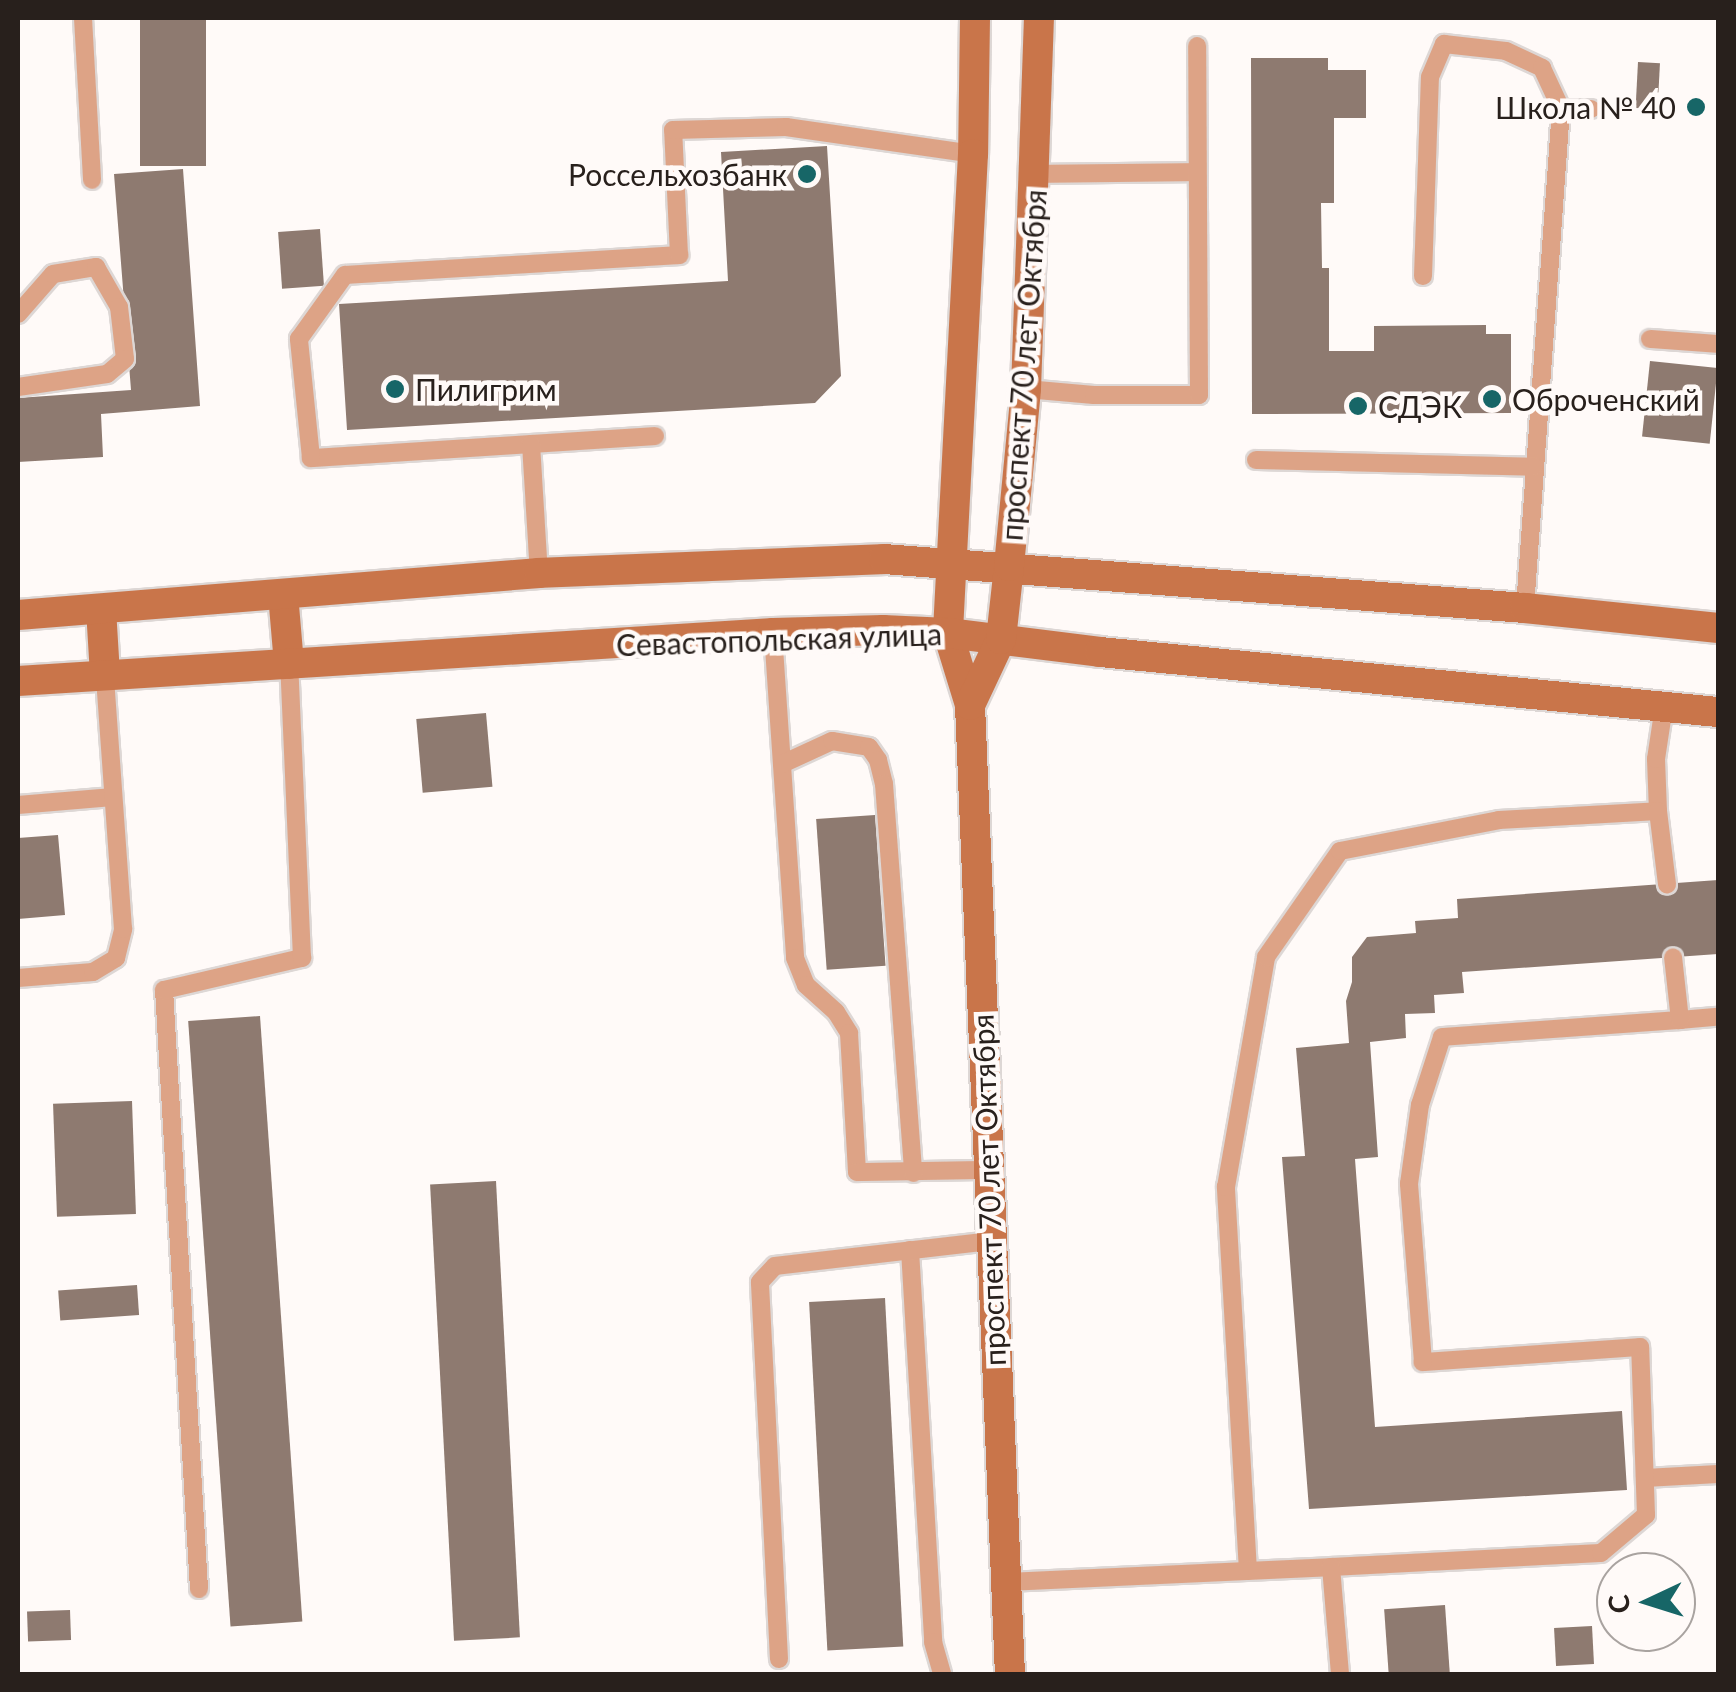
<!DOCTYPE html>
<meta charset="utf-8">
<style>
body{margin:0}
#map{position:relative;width:1736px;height:1692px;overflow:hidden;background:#fffaf8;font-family:Lato,sans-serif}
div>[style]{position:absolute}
.building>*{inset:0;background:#8e7a70;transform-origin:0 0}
.roads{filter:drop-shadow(2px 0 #ddd7d5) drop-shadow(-2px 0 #ddd7d5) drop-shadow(0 2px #ddd7d5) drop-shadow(0 -2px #ddd7d5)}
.lane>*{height:18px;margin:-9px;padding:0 9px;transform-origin:9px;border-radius:9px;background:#dda386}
.secondary>*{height:30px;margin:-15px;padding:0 15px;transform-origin:15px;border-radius:15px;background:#c9754a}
.dots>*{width:28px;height:28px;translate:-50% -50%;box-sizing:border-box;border:5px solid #fffaf8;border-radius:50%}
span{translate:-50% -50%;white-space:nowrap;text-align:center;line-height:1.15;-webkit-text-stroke:9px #fffaf8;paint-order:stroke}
.poi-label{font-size:30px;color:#28201c}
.right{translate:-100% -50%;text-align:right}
.left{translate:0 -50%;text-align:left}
.street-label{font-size:30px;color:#28201c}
.frame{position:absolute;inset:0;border:20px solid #28201c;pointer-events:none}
.north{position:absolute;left:1596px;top:1552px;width:100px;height:100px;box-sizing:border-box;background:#fffaf8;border:2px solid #a9a3a0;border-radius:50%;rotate:266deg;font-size:28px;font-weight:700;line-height:40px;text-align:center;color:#28201c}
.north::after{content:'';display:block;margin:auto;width:35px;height:45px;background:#176667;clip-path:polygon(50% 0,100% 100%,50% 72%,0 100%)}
</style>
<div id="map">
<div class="building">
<div style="left:140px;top:18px;width:66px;height:148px"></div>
<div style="clip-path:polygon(1251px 58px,1328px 58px,1328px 70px,1366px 70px,1366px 118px,1334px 118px,1334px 203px,1321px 203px,1322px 268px,1329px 268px,1329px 351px,1374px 351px,1374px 326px,1486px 325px,1486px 334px,1511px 334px,1511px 413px,1252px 414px)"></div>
<div style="left:1638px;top:62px;width:22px;height:46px;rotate:3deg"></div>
<div style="clip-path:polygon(827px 146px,841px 376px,815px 403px,347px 430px,339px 304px,728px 281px,721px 152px)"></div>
<div style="clip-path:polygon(183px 169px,200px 406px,101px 414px,103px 457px,18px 462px,18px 398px,131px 390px,114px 174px)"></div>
<div style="left:320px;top:229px;width:57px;height:42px;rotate:86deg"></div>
<div style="left:1650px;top:361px;width:68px;height:76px;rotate:6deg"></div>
<div style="left:486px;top:713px;width:74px;height:70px;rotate:85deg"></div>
<div style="left:875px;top:815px;width:151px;height:59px;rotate:86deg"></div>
<div style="clip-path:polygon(58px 835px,65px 915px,18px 919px,18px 838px)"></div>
<div style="clip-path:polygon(1718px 880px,1718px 954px,1462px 972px,1464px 993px,1434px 995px,1435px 1013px,1405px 1014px,1406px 1038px,1370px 1042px,1378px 1157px,1355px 1159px,1375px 1427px,1622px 1411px,1627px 1490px,1309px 1509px,1282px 1157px,1305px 1156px,1296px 1048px,1349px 1043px,1346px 1001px,1352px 982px,1352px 957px,1367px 937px,1416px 933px,1415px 921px,1458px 918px,1457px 899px)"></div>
<div style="left:260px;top:1016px;width:607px;height:72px;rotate:86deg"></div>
<div style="left:132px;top:1101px;width:113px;height:79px;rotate:88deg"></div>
<div style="left:496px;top:1181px;width:457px;height:66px;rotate:87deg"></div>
<div style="left:137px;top:1285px;width:30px;height:79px;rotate:86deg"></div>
<div style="left:885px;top:1298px;width:349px;height:76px;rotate:87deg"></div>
<div style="left:1445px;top:1605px;width:69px;height:61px;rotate:86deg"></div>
<div style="left:70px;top:1610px;width:30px;height:43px;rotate:88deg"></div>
<div style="left:1592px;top:1626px;width:38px;height:38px;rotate:87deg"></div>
</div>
<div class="roads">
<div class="lane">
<div style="left:83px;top:18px;width:162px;rotate:86.8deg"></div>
<div style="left:1561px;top:109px;width:30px"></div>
<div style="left:1037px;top:174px;width:159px;rotate:-0.7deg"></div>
<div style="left:1423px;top:276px;width:199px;rotate:-88deg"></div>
<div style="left:1430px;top:77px;width:36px;rotate:-67deg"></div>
<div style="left:1444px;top:44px;width:62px;rotate:6.4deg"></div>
<div style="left:1506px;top:51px;width:40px;rotate:25deg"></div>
<div style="left:1542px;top:68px;width:45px;rotate:65.1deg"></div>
<div style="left:1561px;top:109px;width:500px;rotate:94.13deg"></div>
<div style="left:18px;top:314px;width:53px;rotate:-48.8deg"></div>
<div style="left:53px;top:274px;width:44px;rotate:-9.2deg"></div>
<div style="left:96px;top:267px;width:46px;rotate:60.1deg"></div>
<div style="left:119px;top:307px;width:52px;rotate:83.4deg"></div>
<div style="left:125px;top:359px;width:23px;rotate:140deg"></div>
<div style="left:107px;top:374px;width:90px;rotate:171.7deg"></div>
<div style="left:1650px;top:339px;width:68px;rotate:4.2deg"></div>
<div style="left:1026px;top:389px;width:68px;rotate:5deg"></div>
<div style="left:1094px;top:395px;width:105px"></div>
<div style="left:1199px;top:395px;width:349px;rotate:-90.3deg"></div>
<div style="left:655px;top:436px;width:345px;rotate:176.3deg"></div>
<div style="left:311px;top:458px;width:120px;rotate:-95.8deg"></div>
<div style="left:299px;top:339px;width:79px;rotate:-54.3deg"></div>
<div style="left:345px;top:275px;width:335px;rotate:-3.4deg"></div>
<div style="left:679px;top:255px;width:125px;rotate:-92.7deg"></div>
<div style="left:673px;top:130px;width:113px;rotate:-1.5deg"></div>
<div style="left:786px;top:127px;width:189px;rotate:8.2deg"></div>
<div style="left:531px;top:444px;width:129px;rotate:86.5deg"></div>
<div style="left:1256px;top:460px;width:278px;rotate:1.4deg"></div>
<div style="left:773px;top:633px;width:326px;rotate:86.1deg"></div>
<div style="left:795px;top:958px;width:29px;rotate:68deg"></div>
<div style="left:806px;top:985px;width:40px;rotate:42deg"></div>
<div style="left:836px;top:1012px;width:25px;rotate:58deg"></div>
<div style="left:849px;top:1033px;width:139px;rotate:86.7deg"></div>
<div style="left:857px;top:1172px;width:130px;rotate:-0.9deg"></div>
<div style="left:782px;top:764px;width:55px;rotate:-24.7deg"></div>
<div style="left:832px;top:741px;width:37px;rotate:9deg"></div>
<div style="left:869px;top:747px;width:16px;rotate:55deg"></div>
<div style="left:878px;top:760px;width:25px;rotate:76deg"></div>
<div style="left:884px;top:784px;width:390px;rotate:85.7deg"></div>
<div style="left:18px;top:805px;width:95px;rotate:-4.8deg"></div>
<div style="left:1658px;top:811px;width:52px;rotate:-92.2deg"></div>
<div style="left:1656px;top:759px;width:54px;rotate:-81.4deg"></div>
<div style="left:18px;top:978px;width:75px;rotate:-4.6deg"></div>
<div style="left:93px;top:972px;width:27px;rotate:-31deg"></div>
<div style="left:116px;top:958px;width:30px;rotate:-76deg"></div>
<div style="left:123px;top:929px;width:255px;rotate:-94.1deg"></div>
<div style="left:1680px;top:1020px;width:38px;rotate:-5deg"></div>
<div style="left:910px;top:1250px;width:393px;rotate:86.6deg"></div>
<div style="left:933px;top:1642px;width:33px;rotate:74deg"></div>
<div style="left:1645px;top:1478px;width:73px;rotate:-3.1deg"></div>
<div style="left:1331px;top:1567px;width:270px;rotate:-3deg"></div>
<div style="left:1601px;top:1553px;width:59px;rotate:-40.2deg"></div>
<div style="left:1646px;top:1515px;width:168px;rotate:-92deg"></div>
<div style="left:1640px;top:1347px;width:218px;rotate:176deg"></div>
<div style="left:1423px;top:1362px;width:179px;rotate:-94.5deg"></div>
<div style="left:1409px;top:1184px;width:80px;rotate:-82.1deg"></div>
<div style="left:1420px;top:1105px;width:71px;rotate:-72.1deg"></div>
<div style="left:1442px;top:1037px;width:239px;rotate:-4.1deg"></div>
<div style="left:1680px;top:1020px;width:63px;rotate:-96.3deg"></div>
<div style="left:1248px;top:1571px;width:385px;rotate:-93.3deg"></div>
<div style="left:1226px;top:1187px;width:233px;rotate:-80.1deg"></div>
<div style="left:1266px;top:957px;width:129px;rotate:-55.1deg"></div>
<div style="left:1340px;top:851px;width:162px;rotate:-11deg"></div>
<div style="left:1499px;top:820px;width:159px;rotate:-3.2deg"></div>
<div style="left:1658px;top:811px;width:74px;rotate:83deg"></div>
<div style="left:1005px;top:1582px;width:326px;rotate:-2.6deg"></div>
<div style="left:1331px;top:1567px;width:107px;rotate:85.2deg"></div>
<div style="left:199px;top:1589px;width:600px;rotate:-93.34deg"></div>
<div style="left:164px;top:990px;width:142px;rotate:-13.1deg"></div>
<div style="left:302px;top:958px;width:294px;rotate:-92.5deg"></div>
<div style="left:779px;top:1659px;width:377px;rotate:-92.9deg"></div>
<div style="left:760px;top:1282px;width:22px;rotate:-47deg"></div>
<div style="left:775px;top:1266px;width:216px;rotate:-6.6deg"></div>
</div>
<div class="secondary">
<div style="left:975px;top:18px;width:136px;rotate:90.8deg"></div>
<div style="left:973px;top:154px;width:480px;rotate:93deg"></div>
<div style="left:948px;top:633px;width:75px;rotate:73deg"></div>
<div style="left:970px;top:705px;width:970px;rotate:87.64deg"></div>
<div style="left:283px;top:594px;width:70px;rotate:85.1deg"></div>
<div style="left:101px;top:609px;width:66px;rotate:86.5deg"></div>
<div style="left:18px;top:615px;width:523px;rotate:-4.61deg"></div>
<div style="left:539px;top:573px;width:345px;rotate:-2.3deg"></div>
<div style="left:884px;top:559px;width:643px;rotate:4.37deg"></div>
<div style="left:1525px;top:608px;width:194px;rotate:5.9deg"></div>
<div style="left:18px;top:681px;width:757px;rotate:-3.64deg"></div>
<div style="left:773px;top:633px;width:110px;rotate:-1.6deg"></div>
<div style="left:883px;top:630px;width:65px;rotate:2.6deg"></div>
<div style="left:948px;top:633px;width:153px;rotate:7.1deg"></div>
<div style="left:1100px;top:652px;width:621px;rotate:5.55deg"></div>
<div style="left:970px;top:705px;width:73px;rotate:-64.8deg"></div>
<div style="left:1001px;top:639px;width:73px;rotate:-83.7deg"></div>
<div style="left:1009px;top:566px;width:178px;rotate:-84.5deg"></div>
<div style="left:1026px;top:389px;width:371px;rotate:-88deg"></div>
</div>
</div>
<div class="dots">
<div style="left:1696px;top:107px;background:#176667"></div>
<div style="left:807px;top:174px;background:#176667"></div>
<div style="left:395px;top:389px;background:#176667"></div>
<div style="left:1492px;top:399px;background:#176667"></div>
<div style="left:1358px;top:406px;background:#176667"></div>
</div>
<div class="poi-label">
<span class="right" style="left:1676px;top:107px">Школа № 40</span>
<span class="right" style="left:787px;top:174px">Россельхозбанк</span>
<span class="left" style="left:415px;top:389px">Пилигрим</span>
<span class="left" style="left:1512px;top:399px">Оброченский</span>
<span class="left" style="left:1378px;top:406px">СДЭК</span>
</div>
<div class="street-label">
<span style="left:1023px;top:365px;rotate:-86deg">проспект 70 лет Октября</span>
<span style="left:779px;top:639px;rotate:-2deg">Севастопольская улица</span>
<span style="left:988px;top:1190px;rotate:-92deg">проспект 70 лет Октября</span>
</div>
<div class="frame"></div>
<div class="north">С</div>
</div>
